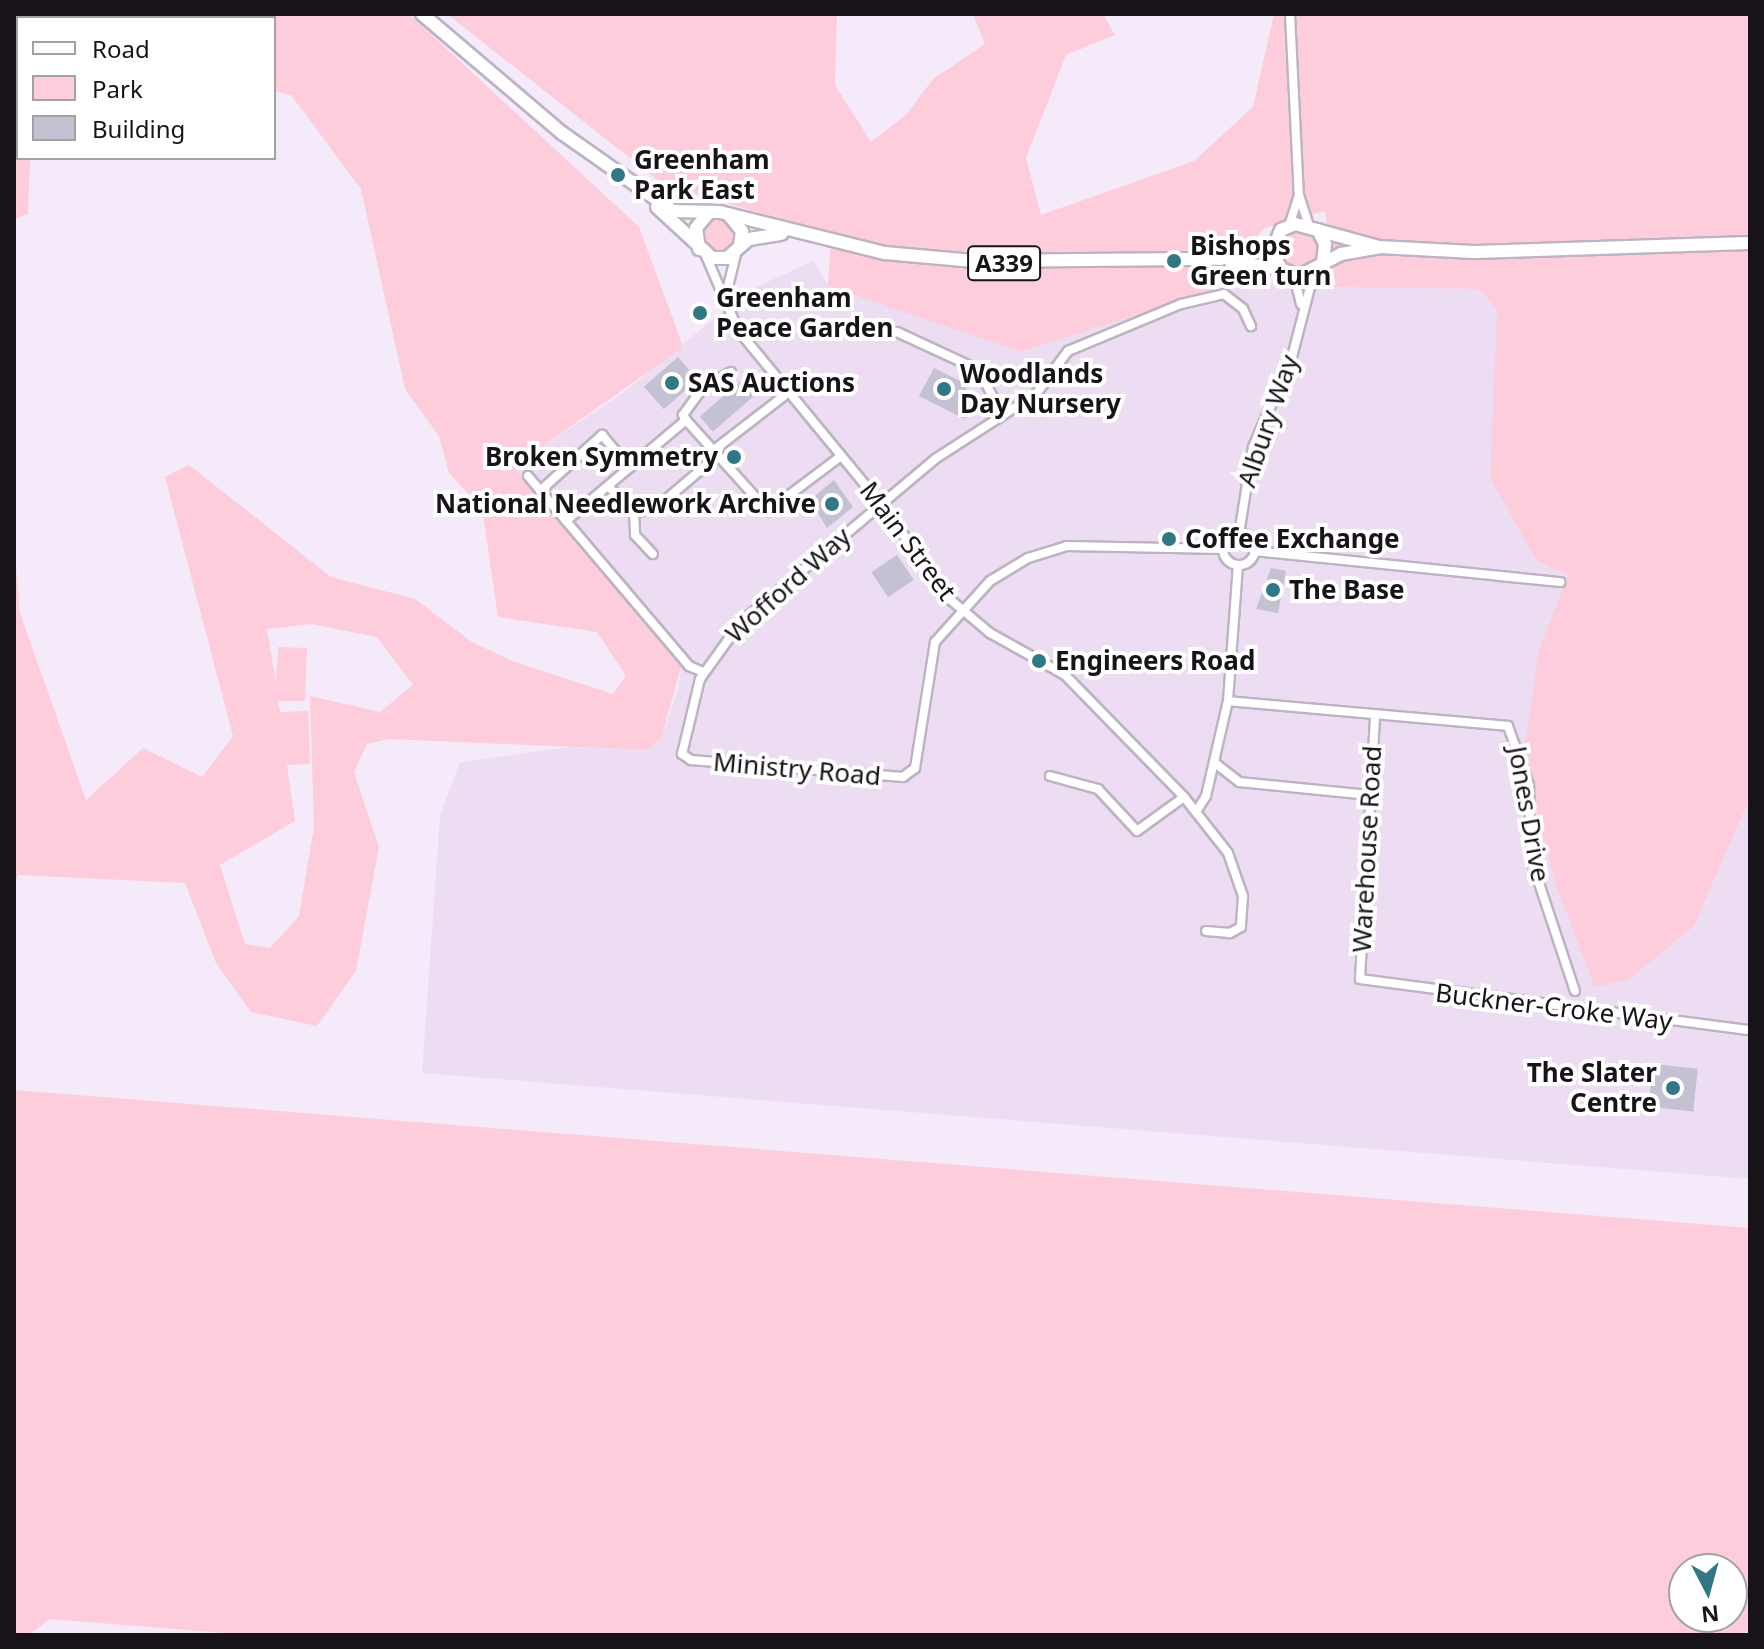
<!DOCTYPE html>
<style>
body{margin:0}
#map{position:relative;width:1764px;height:1649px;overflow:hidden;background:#f4eaf9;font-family:"Noto Sans",sans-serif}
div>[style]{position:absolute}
.built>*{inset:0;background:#ecddf3}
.green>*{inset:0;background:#fdcddc}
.round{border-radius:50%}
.building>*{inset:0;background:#c4c1d2;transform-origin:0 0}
.roads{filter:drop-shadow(2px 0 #bdb3c2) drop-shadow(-2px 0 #bdb3c2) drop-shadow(0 2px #bdb3c2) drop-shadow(0 -2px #bdb3c2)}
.minor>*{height:8px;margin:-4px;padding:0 4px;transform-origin:4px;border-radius:4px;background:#fff}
.minor>.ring{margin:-4px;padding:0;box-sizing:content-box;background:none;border:8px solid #fff;border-radius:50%}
.tertiary>*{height:10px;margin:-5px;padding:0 5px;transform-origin:5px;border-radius:5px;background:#fff}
.trunk>*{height:12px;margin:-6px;padding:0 6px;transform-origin:6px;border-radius:6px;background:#fff}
.dots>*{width:22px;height:22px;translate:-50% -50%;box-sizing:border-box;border:4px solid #fff;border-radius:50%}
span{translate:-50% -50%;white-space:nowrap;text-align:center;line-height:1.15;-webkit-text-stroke:8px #fff;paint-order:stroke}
.shield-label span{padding:2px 6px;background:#fff;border:2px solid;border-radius:6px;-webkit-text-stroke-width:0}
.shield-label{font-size:24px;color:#171318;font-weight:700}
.poi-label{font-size:26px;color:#171318;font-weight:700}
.left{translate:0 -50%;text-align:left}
.right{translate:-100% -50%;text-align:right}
.street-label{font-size:26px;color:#171318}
.frame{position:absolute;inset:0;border:16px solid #171318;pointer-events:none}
.legend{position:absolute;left:16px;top:16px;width:260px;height:144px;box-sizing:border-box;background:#fff;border:2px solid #a2a1a3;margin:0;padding:10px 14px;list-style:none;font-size:24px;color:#171318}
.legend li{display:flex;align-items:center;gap:16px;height:40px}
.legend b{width:40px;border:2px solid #a2a1a3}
.north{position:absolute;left:1668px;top:1553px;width:80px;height:80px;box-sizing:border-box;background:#fff;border:2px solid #a2a1a3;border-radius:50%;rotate:174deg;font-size:22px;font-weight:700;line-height:32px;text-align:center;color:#171318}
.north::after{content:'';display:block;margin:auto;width:28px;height:36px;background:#327884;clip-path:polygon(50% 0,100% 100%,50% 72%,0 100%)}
</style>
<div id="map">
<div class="built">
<div style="clip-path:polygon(813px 261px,829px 286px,1021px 352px,1213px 290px,1258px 283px,1480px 289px,1497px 311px,1569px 575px,1539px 650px,1726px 843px,1750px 797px,1750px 1179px,422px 1073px,440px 816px,460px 762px,570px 747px,647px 750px,661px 739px,678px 689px,681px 667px,641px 616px,634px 596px,512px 467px,623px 393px,748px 291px)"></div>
</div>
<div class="green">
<div style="clip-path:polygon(evenodd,38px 14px,409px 14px,639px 227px,680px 338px,682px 348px,513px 467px,681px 667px,661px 739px,647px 750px,389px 739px,367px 744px,354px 772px,379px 847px,356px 971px,317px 1026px,251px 1012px,216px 963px,185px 883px,18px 875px,14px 886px,14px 540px,20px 613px,86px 800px,143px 748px,202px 777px,233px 736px,165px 477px,189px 465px,331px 577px,415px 599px,472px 642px,512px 661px,613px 694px,626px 676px,597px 632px,498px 617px,482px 508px,449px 473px,439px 436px,405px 389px,361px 189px,291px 95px,274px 91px,274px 18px,38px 14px,311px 624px,377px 637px,413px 685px,380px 712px,310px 696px,314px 827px,299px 916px,270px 948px,245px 944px,220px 865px,295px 821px,287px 765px,310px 764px,308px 711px,280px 712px,278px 701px,305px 701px,307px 648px,278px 647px,276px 684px,267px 629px,311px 624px)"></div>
<div style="clip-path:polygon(447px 14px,837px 14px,835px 85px,871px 142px,907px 114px,933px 79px,985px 44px,973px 14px,1103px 14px,1115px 35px,1066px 55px,1026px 158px,1041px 215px,1194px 161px,1253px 107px,1274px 14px,1750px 14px,1750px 797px,1694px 926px,1629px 979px,1595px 987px,1557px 888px,1523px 759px,1539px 650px,1568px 575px,1537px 561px,1490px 478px,1497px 311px,1480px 289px,1336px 287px,1325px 211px,1264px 228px,1214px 290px,1021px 352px,828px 286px,831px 234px,664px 185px)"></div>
<div style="clip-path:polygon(18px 52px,18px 158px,30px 158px,28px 214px,14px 220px)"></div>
<div class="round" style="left:700px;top:217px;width:36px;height:36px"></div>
<div class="round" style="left:1279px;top:229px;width:42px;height:42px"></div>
<div style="clip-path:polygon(evenodd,14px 1090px,1750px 1228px,1750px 1635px,249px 1635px,50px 1619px,28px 1635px,14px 1635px,14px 1090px,1684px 1569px,1732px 1569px,1732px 1617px,1684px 1617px,1684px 1569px)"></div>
</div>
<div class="building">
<div style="left:678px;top:357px;width:30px;height:45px;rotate:49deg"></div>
<div style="clip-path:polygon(934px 368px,968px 385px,963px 394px,975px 400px,965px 419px,919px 396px)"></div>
<div style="left:751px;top:372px;width:20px;height:68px;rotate:49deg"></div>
<div style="clip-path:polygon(834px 480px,853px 507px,827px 528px,810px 500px)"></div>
<div style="left:897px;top:555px;width:30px;height:31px;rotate:56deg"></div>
<div style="clip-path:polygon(1271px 568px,1286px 571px,1278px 613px,1256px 609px)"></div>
<div style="left:1653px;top:1064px;width:45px;height:43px;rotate:6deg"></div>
</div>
<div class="roads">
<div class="minor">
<div style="left:1290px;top:14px;width:181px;rotate:87.2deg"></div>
<div style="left:1299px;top:195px;width:32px;rotate:72deg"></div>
<div style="left:1289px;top:226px;width:32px;rotate:-72deg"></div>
<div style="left:706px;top:256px;width:81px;rotate:66.6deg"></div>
<div style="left:738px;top:330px;width:225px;rotate:50.6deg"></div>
<div style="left:881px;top:504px;width:120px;rotate:53.8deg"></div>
<div style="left:952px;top:601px;width:50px;rotate:40.1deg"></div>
<div style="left:990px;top:633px;width:86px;rotate:29.2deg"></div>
<div style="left:1065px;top:675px;width:170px;rotate:45.7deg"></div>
<div style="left:1184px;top:797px;width:71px;rotate:51.8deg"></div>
<div style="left:1228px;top:853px;width:46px;rotate:70.8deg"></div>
<div style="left:1243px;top:896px;width:31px;rotate:94deg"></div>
<div style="left:1241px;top:927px;width:13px;rotate:151deg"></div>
<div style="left:1230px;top:933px;width:24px;rotate:-175deg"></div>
<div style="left:1294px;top:276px;width:29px;rotate:76deg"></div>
<div style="left:725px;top:299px;width:50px;rotate:-76.2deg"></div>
<div style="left:897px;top:332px;width:90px;rotate:24.9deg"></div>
<div style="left:979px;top:370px;width:48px;rotate:62.9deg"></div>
<div style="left:686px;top:420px;width:6px;rotate:-121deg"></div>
<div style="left:683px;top:415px;width:31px;rotate:-54deg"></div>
<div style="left:701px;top:390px;width:35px;rotate:-31deg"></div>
<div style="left:714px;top:450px;width:95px;rotate:-37.7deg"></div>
<div style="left:528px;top:476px;width:249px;rotate:49.7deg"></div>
<div style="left:689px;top:666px;width:15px;rotate:23deg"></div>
<div style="left:609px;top:487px;width:36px;rotate:46deg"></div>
<div style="left:634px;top:513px;width:23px;rotate:-13deg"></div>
<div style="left:656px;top:508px;width:82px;rotate:-40.5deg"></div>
<div style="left:540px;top:491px;width:84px;rotate:-42.1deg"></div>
<div style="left:602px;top:435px;width:43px;rotate:49.7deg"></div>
<div style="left:634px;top:513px;width:22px;rotate:87deg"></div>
<div style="left:635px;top:535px;width:26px;rotate:47deg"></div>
<div style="left:566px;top:521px;width:157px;rotate:-40.1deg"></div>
<div style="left:686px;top:420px;width:122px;rotate:48deg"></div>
<div style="left:768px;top:511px;width:91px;rotate:-37deg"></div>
<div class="ring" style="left:1223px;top:533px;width:24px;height:24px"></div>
<div style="left:1239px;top:534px;width:88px;rotate:-80.9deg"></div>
<div style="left:1253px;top:447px;width:98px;rotate:-66.6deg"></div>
<div style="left:1292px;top:357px;width:88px;rotate:-75.5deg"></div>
<div style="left:1223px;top:549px;width:156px;rotate:-178.9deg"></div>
<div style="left:1067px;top:546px;width:41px;rotate:162.9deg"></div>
<div style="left:1028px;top:558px;width:44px;rotate:148.8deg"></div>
<div style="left:990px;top:581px;width:82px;rotate:132deg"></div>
<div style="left:935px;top:642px;width:128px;rotate:99deg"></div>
<div style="left:915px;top:768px;width:15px;rotate:143deg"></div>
<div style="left:903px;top:777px;width:213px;rotate:-175.4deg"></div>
<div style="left:691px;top:760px;width:11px;rotate:-146deg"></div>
<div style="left:682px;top:754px;width:77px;rotate:-76.5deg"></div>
<div style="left:700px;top:679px;width:70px;rotate:-54.3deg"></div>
<div style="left:741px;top:622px;width:253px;rotate:-40deg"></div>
<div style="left:935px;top:459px;width:120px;rotate:-32.8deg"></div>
<div style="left:1036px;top:394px;width:54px;rotate:-53.3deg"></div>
<div style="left:1068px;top:351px;width:122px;rotate:-22.6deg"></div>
<div style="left:1181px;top:304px;width:44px;rotate:-13.1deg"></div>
<div style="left:1224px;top:294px;width:24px;rotate:38deg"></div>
<div style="left:1243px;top:309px;width:19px;rotate:65deg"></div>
<div style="left:1254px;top:551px;width:308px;rotate:5.8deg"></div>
<div style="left:1228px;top:701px;width:281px;rotate:5.1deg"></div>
<div style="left:1508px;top:726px;width:63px;rotate:70.4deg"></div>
<div style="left:1529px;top:785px;width:74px;rotate:88.5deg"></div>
<div style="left:1531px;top:859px;width:139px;rotate:71.6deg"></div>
<div style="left:1375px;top:718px;width:261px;rotate:93.3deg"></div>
<div style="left:1360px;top:979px;width:393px;rotate:7.5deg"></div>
<div style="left:1215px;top:763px;width:31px;rotate:38deg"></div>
<div style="left:1239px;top:782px;width:131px;rotate:5.7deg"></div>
<div style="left:1050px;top:776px;width:50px;rotate:15.2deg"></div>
<div style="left:1098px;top:789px;width:57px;rotate:47.1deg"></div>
<div style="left:1137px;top:831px;width:58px;rotate:-35.9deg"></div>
<div style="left:1196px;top:812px;width:19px;rotate:-58deg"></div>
<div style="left:1206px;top:796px;width:98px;rotate:-77deg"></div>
<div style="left:1228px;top:701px;width:136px;rotate:-85.8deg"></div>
</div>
<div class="tertiary">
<div style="left:175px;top:18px;width:6px;rotate:-39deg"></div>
<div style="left:14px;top:141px;width:5px;rotate:-37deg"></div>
</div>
<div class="trunk">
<div style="left:422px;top:14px;width:184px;rotate:40.4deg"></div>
<div style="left:562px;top:133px;width:136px;rotate:35.1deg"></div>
<div style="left:673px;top:211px;width:47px;rotate:1.2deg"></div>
<div style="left:720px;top:212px;width:170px;rotate:14deg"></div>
<div style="left:885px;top:253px;width:89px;rotate:5.1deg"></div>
<div style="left:974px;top:261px;width:246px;rotate:-0.5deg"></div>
<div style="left:1220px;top:259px;width:55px;rotate:-13.8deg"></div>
<div style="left:657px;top:207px;width:75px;rotate:42.8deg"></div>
<div style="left:712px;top:258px;width:15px"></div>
<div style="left:727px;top:258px;width:29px;rotate:-41deg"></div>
<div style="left:749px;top:239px;width:33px;rotate:-9deg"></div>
<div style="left:728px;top:214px;width:22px;rotate:51deg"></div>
<div style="left:742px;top:231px;width:15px;rotate:98deg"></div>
<div style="left:1318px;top:230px;width:16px;rotate:63deg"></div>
<div style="left:1325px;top:244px;width:18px;rotate:96deg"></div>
<div style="left:1379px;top:247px;width:87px;rotate:-164.7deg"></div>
<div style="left:1295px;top:224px;width:15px;rotate:157deg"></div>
<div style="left:1281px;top:230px;width:24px;rotate:112deg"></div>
<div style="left:1272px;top:252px;width:19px;rotate:62deg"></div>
<div style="left:1281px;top:269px;width:19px;rotate:21deg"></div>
<div style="left:1299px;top:276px;width:47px;rotate:-27.6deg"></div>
<div style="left:1341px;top:254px;width:39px;rotate:-10deg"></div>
<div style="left:1379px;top:247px;width:95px;rotate:3deg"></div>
<div style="left:1474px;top:252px;width:276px;rotate:-1.9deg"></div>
<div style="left:699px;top:249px;width:21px;rotate:-98deg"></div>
<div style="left:696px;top:228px;width:17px;rotate:-50deg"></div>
<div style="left:1231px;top:262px;width:50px;rotate:8deg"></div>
</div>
</div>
<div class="dots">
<div style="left:618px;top:175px;background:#327884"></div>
<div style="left:1174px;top:261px;background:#327884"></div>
<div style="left:700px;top:313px;background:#327884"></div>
<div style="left:672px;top:383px;background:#327884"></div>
<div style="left:944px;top:389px;background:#327884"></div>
<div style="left:734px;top:457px;background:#327884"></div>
<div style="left:832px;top:504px;background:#327884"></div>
<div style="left:1169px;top:539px;background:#327884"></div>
<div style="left:1273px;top:590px;background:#327884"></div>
<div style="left:1039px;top:661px;background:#327884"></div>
<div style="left:1673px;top:1088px;background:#327884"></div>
</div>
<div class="shield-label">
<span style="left:1004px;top:263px">A339</span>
</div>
<div class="poi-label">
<span class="left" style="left:634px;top:175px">Greenham<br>Park East</span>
<span class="left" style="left:1190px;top:261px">Bishops<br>Green turn</span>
<span class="left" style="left:716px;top:313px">Greenham<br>Peace Garden</span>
<span class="left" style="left:960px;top:389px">Woodlands<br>Day Nursery</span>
<span class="left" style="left:688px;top:383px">SAS Auctions</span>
<span class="right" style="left:718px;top:457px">Broken Symmetry</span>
<span class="right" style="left:816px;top:504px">National Needlework Archive</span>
<span class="left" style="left:1185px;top:539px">Coffee Exchange</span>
<span class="left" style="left:1289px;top:590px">The Base</span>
<span class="left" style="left:1055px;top:661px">Engineers Road</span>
<span class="right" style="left:1657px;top:1088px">The Slater<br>Centre</span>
</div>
<div class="street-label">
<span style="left:1268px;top:421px;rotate:-71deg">Albury Way</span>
<span style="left:908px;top:541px;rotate:53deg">Main Street</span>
<span style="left:788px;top:585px;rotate:-42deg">Wofford Way</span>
<span style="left:797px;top:769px;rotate:5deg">Ministry Road</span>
<span style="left:1529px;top:814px;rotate:80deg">Jones Drive</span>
<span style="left:1367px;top:849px;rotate:-87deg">Warehouse Road</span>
<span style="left:1554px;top:1007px;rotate:7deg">Buckner-Croke Way</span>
</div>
<div class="frame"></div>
<ul class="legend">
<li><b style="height:10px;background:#fff"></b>Road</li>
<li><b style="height:22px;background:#fdcddc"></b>Park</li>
<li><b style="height:22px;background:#c4c1d2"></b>Building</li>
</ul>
<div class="north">N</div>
</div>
